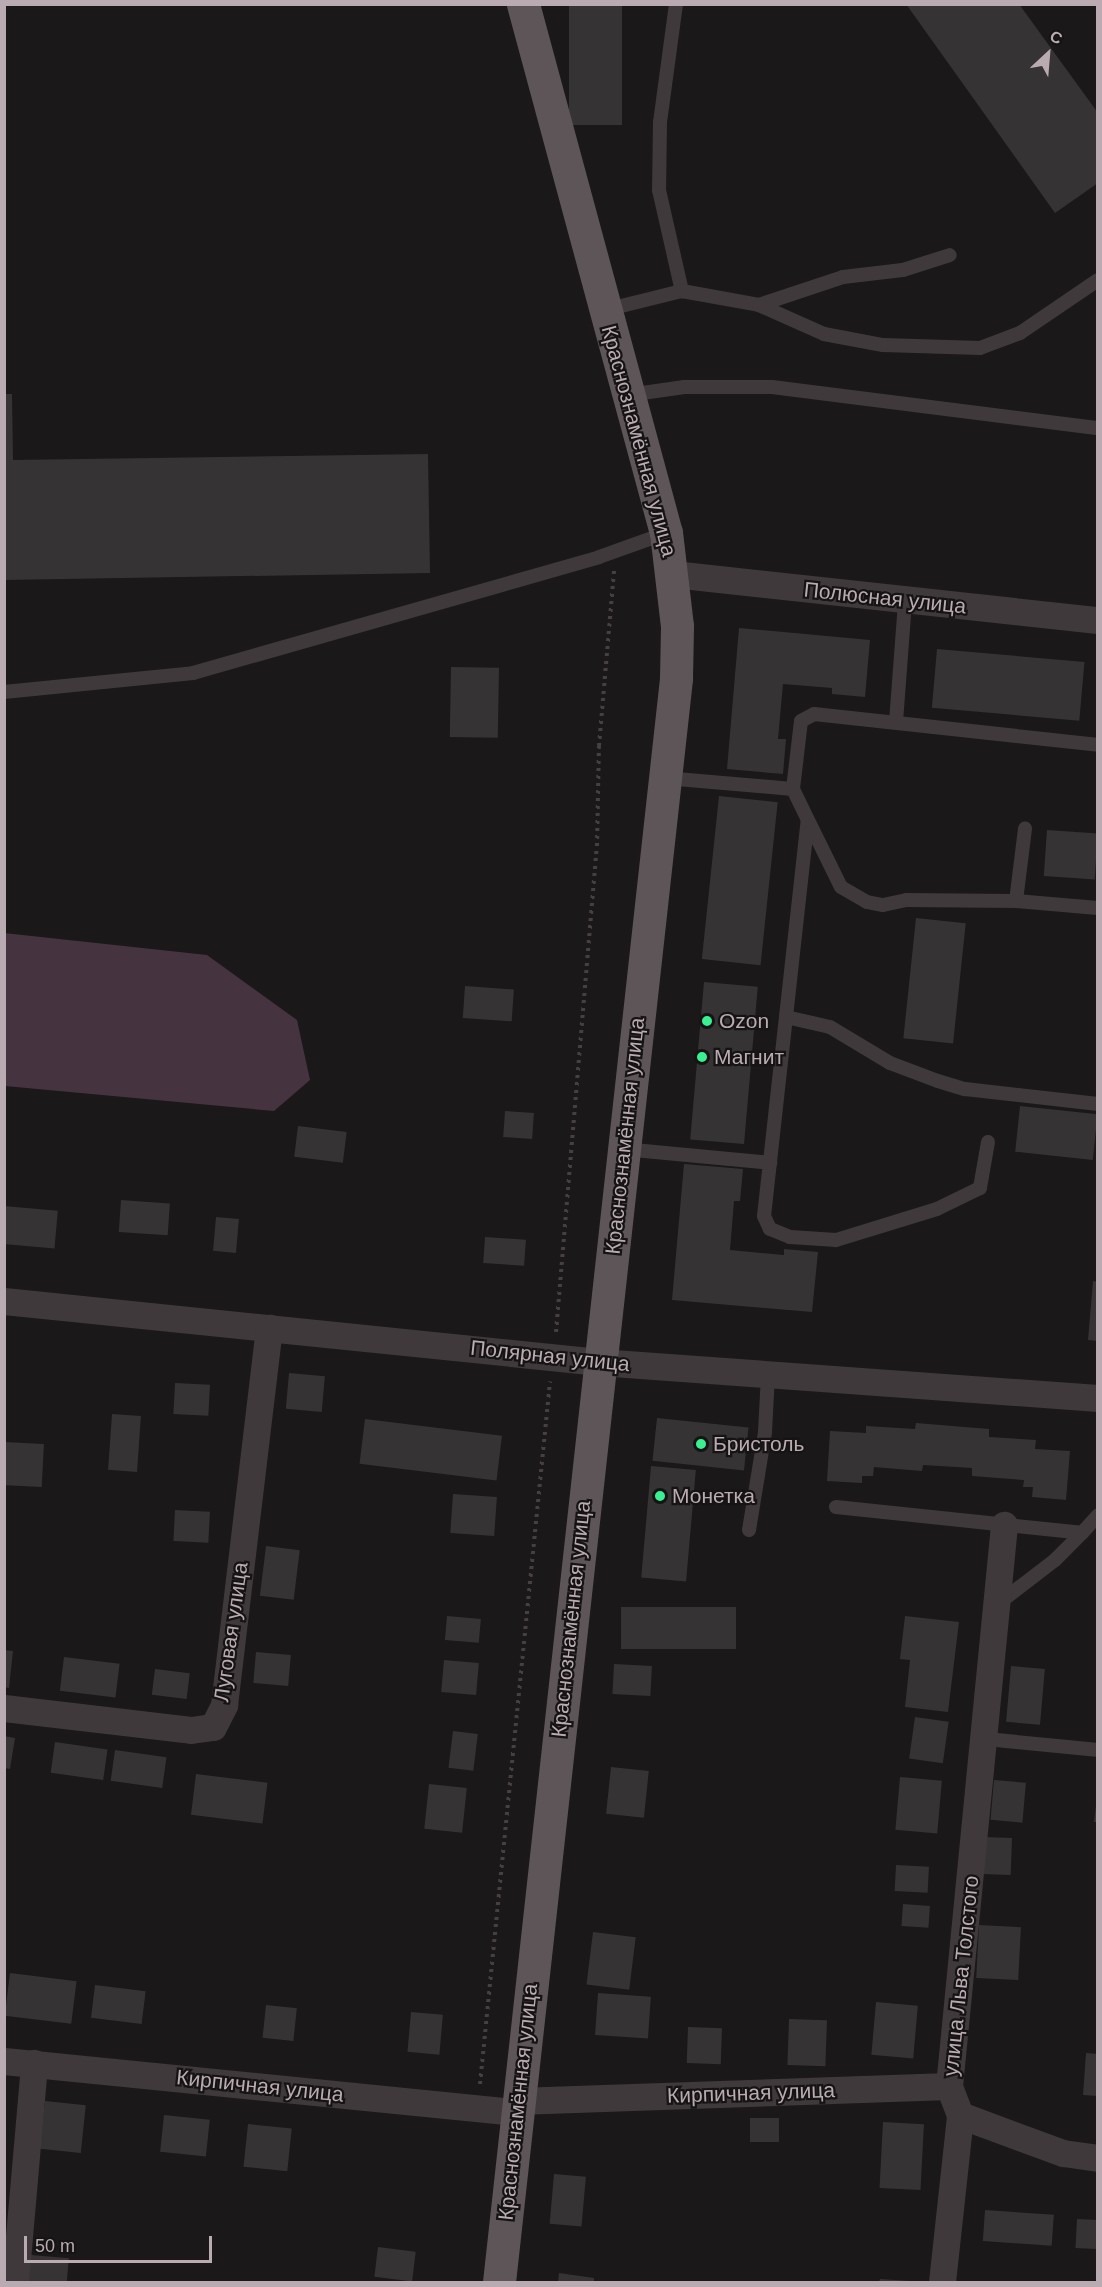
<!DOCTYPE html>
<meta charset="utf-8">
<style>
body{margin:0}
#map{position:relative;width:1102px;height:2287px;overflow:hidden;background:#1a1819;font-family:Helvetica,sans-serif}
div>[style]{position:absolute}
.water>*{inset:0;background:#463340}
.building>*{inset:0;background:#363334;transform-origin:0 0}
.path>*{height:4px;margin-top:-2px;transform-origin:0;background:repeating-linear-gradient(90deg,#463f43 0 3px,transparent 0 7.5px)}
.service>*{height:14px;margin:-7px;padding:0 7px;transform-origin:7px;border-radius:7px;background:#3f393b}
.minor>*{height:27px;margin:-13.5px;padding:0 13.5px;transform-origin:13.5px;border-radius:13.5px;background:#3f393b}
.primary>*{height:33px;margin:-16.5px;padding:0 16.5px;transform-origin:16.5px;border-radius:16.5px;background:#5e5559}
.dots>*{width:16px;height:16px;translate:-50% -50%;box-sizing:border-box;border:3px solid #151314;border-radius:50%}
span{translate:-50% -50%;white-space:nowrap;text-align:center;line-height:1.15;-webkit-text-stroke:4.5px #151314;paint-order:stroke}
.street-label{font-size:21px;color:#baabb2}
.poi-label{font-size:21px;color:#baabb2}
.left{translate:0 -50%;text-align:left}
.frame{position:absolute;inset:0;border:6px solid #baabb2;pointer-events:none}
.north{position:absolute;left:1018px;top:24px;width:60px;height:60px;-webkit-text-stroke:4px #151314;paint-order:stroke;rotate:26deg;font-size:16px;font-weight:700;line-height:24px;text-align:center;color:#baabb2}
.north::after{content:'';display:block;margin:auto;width:21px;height:27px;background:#baabb2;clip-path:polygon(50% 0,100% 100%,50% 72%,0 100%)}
.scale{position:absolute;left:24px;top:2236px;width:188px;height:27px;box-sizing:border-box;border:3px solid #baabb2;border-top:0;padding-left:8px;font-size:18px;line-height:21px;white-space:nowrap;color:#baabb2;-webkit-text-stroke:4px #151314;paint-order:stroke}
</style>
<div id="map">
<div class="water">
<div style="clip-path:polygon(4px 933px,207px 955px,297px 1020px,310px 1080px,274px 1111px,5px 1086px)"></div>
</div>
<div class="building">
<div style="left:569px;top:4px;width:53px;height:121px"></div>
<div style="clip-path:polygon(906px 4px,1019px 4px,1098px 113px,1098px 183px,1055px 213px)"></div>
<div style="clip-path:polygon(4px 394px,12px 394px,13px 460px,428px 454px,430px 573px,4px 580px)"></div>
<div style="clip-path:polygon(739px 628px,870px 640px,865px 697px,832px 694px,832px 688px,783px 684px,778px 739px,786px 739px,783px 774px,727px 769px)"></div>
<div style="left:937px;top:649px;width:148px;height:59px;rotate:5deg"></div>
<div style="left:451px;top:667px;width:48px;height:70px;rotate:1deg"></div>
<div style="left:719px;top:796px;width:59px;height:164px;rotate:6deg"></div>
<div style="left:1047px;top:830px;width:51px;height:46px;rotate:4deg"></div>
<div style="left:916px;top:918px;width:50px;height:121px;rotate:6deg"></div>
<div style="left:704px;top:982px;width:54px;height:158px;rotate:5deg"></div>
<div style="left:465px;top:986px;width:49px;height:32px;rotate:4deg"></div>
<div style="left:1020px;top:1106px;width:78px;height:46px;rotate:6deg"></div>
<div style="left:505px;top:1111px;width:29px;height:26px;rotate:4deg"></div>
<div style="left:298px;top:1126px;width:49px;height:31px;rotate:7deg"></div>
<div style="clip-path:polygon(684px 1164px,743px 1169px,740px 1201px,734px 1201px,730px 1250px,784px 1255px,784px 1249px,818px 1252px,812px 1312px,672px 1300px)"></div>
<div style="left:121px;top:1200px;width:49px;height:32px;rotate:4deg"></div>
<div style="left:4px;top:1206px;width:54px;height:38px;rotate:5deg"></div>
<div style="left:216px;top:1217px;width:23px;height:34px;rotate:5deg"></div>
<div style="left:485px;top:1237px;width:41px;height:26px;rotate:4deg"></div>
<div style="clip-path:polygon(1093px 1281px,1098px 1282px,1098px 1341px,1088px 1340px)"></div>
<div style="left:289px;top:1373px;width:36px;height:36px;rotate:5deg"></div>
<div style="left:175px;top:1383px;width:35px;height:31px;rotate:3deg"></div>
<div style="left:112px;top:1414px;width:29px;height:56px;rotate:4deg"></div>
<div style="left:657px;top:1418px;width:92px;height:43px;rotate:6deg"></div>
<div style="left:365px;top:1419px;width:138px;height:45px;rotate:7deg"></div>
<div style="clip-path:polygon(916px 1423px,989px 1429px,989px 1437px,1036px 1440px,1035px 1449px,1070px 1451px,1066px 1500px,1032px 1497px,1033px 1487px,1023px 1487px,1024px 1480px,972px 1476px,972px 1468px,923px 1465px,922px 1471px,874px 1467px,873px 1476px,862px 1476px,862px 1483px,827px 1481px,830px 1431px,866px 1433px,866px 1426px,915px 1429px)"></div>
<div style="left:4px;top:1442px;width:40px;height:43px;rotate:3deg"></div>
<div style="left:651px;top:1466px;width:45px;height:112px;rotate:5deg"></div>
<div style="left:453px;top:1494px;width:44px;height:39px;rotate:4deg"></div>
<div style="left:175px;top:1510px;width:35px;height:31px;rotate:3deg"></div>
<div style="left:266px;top:1546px;width:34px;height:50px;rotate:7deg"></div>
<div style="left:621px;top:1607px;width:115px;height:42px"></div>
<div style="left:447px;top:1616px;width:34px;height:24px;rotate:5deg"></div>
<div style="clip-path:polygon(905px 1616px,959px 1622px,948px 1712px,905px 1707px,910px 1660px,900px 1659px)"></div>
<div style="clip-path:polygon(4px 1650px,13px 1651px,9px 1688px,4px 1687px)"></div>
<div style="left:256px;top:1652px;width:35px;height:31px;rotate:5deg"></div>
<div style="left:64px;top:1657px;width:56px;height:34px;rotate:7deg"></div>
<div style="left:444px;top:1660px;width:35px;height:32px;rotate:5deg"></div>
<div style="left:614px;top:1664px;width:38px;height:30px;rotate:3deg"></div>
<div style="left:1011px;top:1666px;width:34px;height:56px;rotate:5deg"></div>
<div style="left:155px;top:1669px;width:35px;height:26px;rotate:7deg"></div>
<div style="left:915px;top:1717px;width:34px;height:42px;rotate:8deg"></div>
<div style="left:453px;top:1731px;width:25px;height:37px;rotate:7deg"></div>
<div style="clip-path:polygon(4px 1736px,15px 1738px,10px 1769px,4px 1768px)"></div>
<div style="left:55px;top:1742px;width:53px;height:31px;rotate:8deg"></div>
<div style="left:115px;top:1750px;width:52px;height:31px;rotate:8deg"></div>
<div style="left:611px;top:1767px;width:38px;height:47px;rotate:6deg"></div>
<div style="left:196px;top:1774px;width:72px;height:41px;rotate:7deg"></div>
<div style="left:900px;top:1777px;width:42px;height:53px;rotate:5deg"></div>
<div style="left:994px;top:1780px;width:32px;height:40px;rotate:5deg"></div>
<div style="left:429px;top:1784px;width:38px;height:45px;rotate:6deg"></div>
<div style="clip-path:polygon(1096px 1806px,1098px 1806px,1098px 1822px,1094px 1822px)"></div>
<div style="left:982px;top:1837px;width:30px;height:37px;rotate:2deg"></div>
<div style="left:896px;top:1865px;width:33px;height:26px;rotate:3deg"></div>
<div style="left:903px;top:1904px;width:27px;height:22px;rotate:4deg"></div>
<div style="left:979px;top:1925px;width:42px;height:53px;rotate:3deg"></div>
<div style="left:593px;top:1932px;width:43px;height:53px;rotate:7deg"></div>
<div style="left:10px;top:1973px;width:67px;height:43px;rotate:7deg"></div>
<div style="left:95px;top:1985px;width:51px;height:33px;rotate:7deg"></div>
<div style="left:598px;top:1993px;width:53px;height:42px;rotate:4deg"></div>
<div style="left:876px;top:2002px;width:42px;height:53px;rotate:5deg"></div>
<div style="left:266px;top:2005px;width:31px;height:33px;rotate:6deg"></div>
<div style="left:411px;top:2012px;width:32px;height:40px;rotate:5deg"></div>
<div style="left:789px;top:2019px;width:38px;height:46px;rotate:2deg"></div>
<div style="left:688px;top:2027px;width:34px;height:36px;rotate:2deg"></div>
<div style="clip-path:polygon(1086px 2053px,1098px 2054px,1098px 2096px,1083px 2095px)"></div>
<div style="left:45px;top:2101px;width:41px;height:48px;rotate:6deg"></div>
<div style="left:164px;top:2115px;width:46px;height:37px;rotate:6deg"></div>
<div style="left:779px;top:2118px;width:24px;height:29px;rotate:90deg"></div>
<div style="left:883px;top:2122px;width:41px;height:66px;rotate:3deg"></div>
<div style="left:248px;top:2124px;width:44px;height:43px;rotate:6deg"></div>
<div style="left:554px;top:2174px;width:32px;height:50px;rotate:5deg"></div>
<div style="left:985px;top:2210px;width:69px;height:31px;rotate:4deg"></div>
<div style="left:1077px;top:2219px;width:21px;height:29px;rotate:3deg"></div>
<div style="left:378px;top:2247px;width:38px;height:30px;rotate:7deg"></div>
<div style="left:31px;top:2255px;width:38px;height:27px;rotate:5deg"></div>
<div style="clip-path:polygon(559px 2273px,594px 2278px,594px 2282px,558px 2282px)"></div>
<div style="clip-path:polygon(880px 2279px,910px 2281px,910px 2282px,879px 2282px)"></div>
</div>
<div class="path">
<div style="left:556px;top:1332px;width:488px;rotate:-85.2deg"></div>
<div style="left:597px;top:846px;width:100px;rotate:-88.9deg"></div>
<div style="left:599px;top:746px;width:177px;rotate:-85.1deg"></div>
<div style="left:480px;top:2084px;width:706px;rotate:-84.31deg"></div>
</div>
<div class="service">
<div style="left:676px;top:4px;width:119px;rotate:97.7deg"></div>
<div style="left:660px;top:122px;width:68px;rotate:90.8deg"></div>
<div style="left:659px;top:190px;width:104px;rotate:77.2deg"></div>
<div style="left:759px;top:305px;width:89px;rotate:-18.4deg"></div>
<div style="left:843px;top:277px;width:60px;rotate:-6.7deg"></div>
<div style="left:903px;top:270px;width:49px;rotate:-17.7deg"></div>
<div style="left:605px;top:310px;width:79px;rotate:-13.9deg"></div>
<div style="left:682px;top:291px;width:78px;rotate:10.3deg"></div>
<div style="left:759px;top:305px;width:71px;rotate:24deg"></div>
<div style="left:824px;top:334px;width:60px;rotate:10.6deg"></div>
<div style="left:883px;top:345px;width:97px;rotate:1.8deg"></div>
<div style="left:980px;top:348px;width:43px;rotate:-20.6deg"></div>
<div style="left:1020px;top:333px;width:94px;rotate:-34.2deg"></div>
<div style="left:628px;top:395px;width:57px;rotate:-8.1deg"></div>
<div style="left:684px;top:387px;width:88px"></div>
<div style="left:772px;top:387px;width:329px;rotate:7.2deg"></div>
<div style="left:4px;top:692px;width:190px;rotate:-5.7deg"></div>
<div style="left:193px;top:673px;width:422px;rotate:-15.9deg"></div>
<div style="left:599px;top:557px;width:71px;rotate:-19.7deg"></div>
<div style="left:896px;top:722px;width:121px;rotate:-85.7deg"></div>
<div style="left:665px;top:778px;width:128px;rotate:4.9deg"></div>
<div style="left:809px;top:822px;width:72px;rotate:63.8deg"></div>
<div style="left:841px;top:887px;width:30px;rotate:30deg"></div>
<div style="left:867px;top:902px;width:16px;rotate:11deg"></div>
<div style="left:883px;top:905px;width:24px;rotate:-12deg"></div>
<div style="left:906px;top:900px;width:110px;rotate:0.5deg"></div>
<div style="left:1016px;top:901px;width:82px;rotate:4.9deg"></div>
<div style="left:1016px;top:901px;width:73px;rotate:-82.9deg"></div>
<div style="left:786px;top:1017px;width:45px;rotate:12.8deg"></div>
<div style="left:830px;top:1027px;width:70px;rotate:31deg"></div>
<div style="left:890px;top:1063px;width:51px;rotate:20.6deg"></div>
<div style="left:938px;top:1081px;width:28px;rotate:17deg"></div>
<div style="left:965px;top:1089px;width:134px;rotate:6.4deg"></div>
<div style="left:988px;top:1142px;width:47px;rotate:99.9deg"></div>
<div style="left:980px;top:1188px;width:48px;rotate:154deg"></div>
<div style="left:937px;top:1209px;width:106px;rotate:162.9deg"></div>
<div style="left:836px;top:1240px;width:46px;rotate:-176.3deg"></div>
<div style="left:790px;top:1237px;width:22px;rotate:-158deg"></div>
<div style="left:770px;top:1229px;width:14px;rotate:-115deg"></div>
<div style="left:764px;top:1216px;width:398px;rotate:-83.7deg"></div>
<div style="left:808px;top:820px;width:34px;rotate:-116deg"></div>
<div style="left:793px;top:789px;width:68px;rotate:-83.3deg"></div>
<div style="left:801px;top:721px;width:15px;rotate:-28deg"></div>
<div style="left:814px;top:714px;width:286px;rotate:6.2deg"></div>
<div style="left:623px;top:1149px;width:148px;rotate:5.4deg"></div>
<div style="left:836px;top:1507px;width:247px;rotate:6deg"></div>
<div style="left:1082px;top:1533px;width:24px;rotate:-48deg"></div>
<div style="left:749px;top:1530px;width:99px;rotate:-80.7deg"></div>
<div style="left:765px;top:1432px;width:58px;rotate:-87deg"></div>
<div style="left:999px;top:1603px;width:71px;rotate:-37.5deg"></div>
<div style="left:1055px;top:1560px;width:38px;rotate:-45deg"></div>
<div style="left:986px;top:1739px;width:113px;rotate:5.6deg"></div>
</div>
<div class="minor">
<div style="left:673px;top:574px;width:427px;rotate:6.2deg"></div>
<div style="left:4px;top:1301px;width:598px;rotate:5.85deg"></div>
<div style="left:599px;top:1362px;width:500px;rotate:4.13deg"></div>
<div style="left:4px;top:1708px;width:188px;rotate:6.7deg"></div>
<div style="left:191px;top:1730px;width:22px;rotate:-8deg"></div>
<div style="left:213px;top:1727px;width:25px;rotate:-63deg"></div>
<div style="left:224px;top:1705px;width:380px;rotate:-83.2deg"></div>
<div style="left:4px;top:2061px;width:514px;rotate:5.7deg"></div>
<div style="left:517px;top:2101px;width:432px;rotate:-2deg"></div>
<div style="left:960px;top:2115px;width:110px;rotate:20.3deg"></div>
<div style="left:1063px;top:2153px;width:35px;rotate:8deg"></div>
<div style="left:15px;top:2282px;width:220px;rotate:-85deg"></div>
<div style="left:942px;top:2282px;width:168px;rotate:-83.8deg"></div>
<div style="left:960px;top:2115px;width:31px;rotate:-111deg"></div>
<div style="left:949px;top:2086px;width:564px;rotate:-84.4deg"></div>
</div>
<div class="primary">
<div style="left:499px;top:2282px;width:1614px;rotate:-83.7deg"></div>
<div style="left:676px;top:678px;width:52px;rotate:-88.9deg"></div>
<div style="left:677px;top:626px;width:94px;rotate:-96.7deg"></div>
<div style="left:666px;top:533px;width:548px;rotate:-105.13deg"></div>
</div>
<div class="dots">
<div style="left:707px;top:1021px;background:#3af191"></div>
<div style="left:702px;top:1057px;background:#3af191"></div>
<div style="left:701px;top:1444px;background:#3af191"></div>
<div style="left:660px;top:1496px;background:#3af191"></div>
</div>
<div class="street-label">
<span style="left:639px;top:441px;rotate:75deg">Краснознамённая улица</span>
<span style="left:885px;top:598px;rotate:6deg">Полюсная улица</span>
<span style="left:625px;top:1136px;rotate:-84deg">Краснознамённая улица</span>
<span style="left:550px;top:1356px;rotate:6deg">Полярная улица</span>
<span style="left:571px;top:1619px;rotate:-84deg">Краснознамённая улица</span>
<span style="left:231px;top:1632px;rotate:-82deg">Луговая улица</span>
<span style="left:961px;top:1976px;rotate:-84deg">улица Льва Толстого</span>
<span style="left:260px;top:2086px;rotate:6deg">Кирпичная улица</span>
<span style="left:751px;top:2093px;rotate:-2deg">Кирпичная улица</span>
<span style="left:518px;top:2102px;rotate:-84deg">Краснознамённая улица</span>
</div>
<div class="poi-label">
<span class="left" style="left:719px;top:1021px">Ozon</span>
<span class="left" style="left:714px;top:1057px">Магнит</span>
<span class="left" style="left:713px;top:1444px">Бристоль</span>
<span class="left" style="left:672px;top:1496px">Монетка</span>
</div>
<div class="frame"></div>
<div class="north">С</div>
<div class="scale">50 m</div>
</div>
